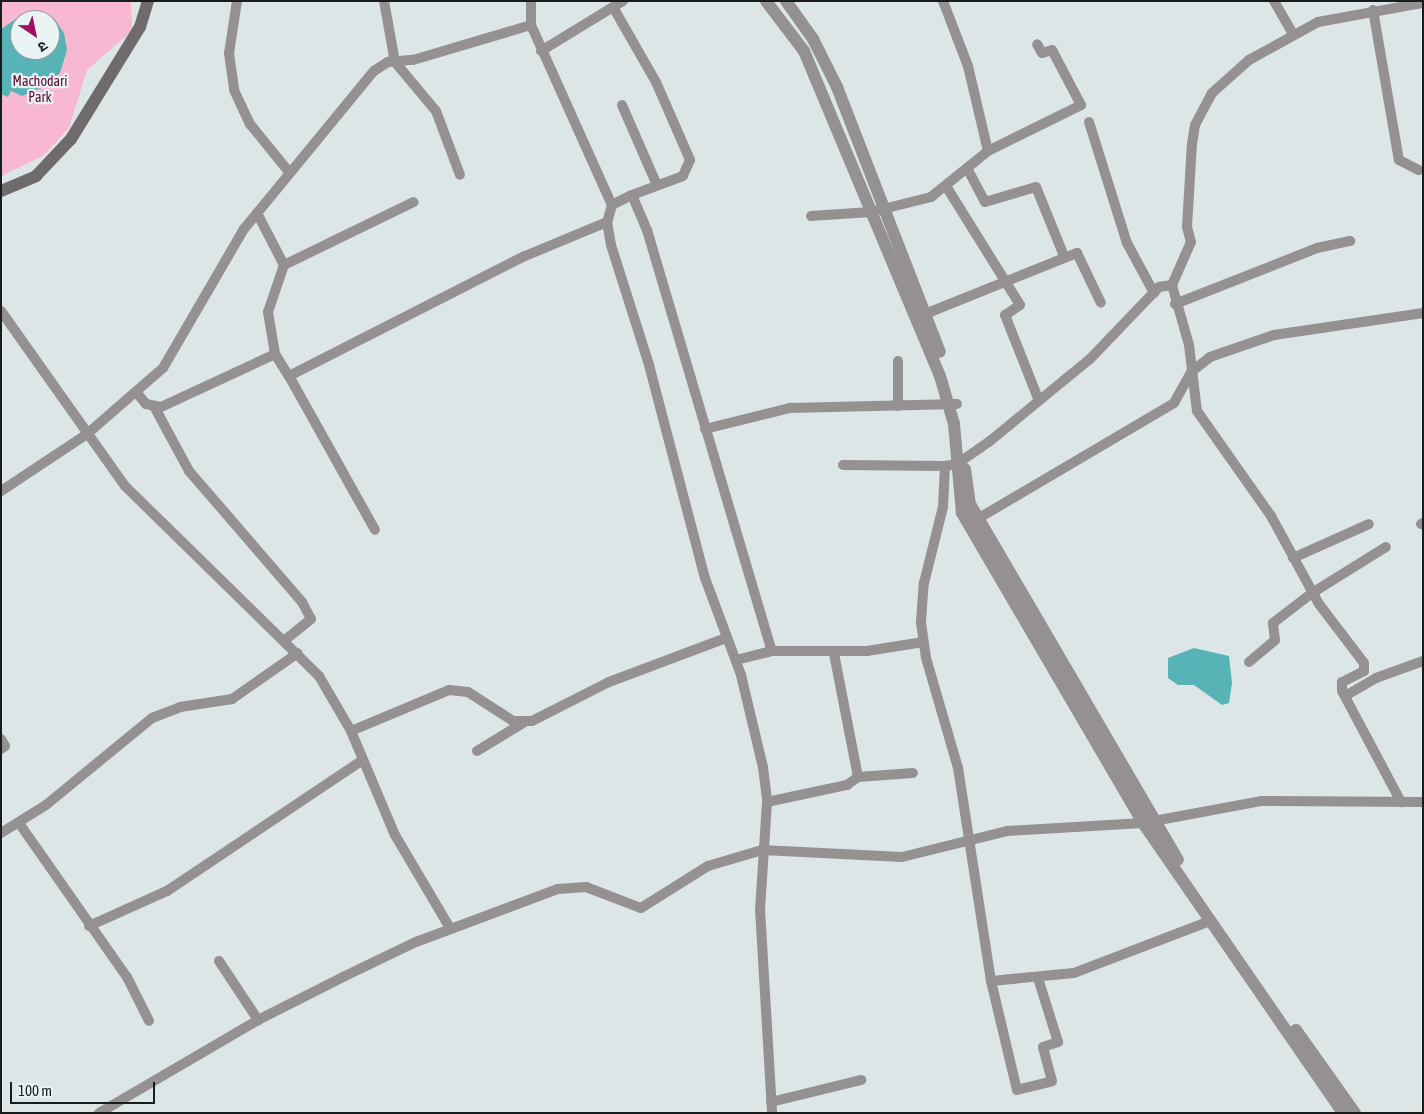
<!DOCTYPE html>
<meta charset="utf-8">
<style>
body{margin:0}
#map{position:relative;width:1424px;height:1114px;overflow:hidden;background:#dce6e6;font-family:"Asap Condensed","Noto Sans Devanagari",sans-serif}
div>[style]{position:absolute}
.green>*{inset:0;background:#f9b8d2}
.water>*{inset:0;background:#58b3b7}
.minor>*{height:10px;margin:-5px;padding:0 5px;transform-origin:5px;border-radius:5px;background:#959192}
.tertiary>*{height:12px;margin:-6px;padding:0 6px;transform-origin:6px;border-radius:6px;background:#959192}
.secondary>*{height:12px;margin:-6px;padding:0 6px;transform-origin:6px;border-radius:6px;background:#6f6a6c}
span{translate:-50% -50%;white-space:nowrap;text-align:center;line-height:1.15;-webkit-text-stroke:4.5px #e9f3f3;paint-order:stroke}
.park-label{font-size:14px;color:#5c0e38}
.frame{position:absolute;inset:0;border:2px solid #181c1c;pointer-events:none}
.north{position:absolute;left:10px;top:10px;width:50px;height:50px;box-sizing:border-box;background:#e9f3f3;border:1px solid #959d9d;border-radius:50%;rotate:146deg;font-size:14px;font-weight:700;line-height:20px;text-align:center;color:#181c1c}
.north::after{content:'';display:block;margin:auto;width:18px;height:22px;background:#9c1160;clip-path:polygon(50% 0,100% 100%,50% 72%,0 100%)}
.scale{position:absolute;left:10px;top:1082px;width:145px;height:22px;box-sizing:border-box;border:2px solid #181c1c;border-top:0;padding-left:6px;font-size:15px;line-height:18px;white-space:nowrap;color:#181c1c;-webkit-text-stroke:4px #e9f3f3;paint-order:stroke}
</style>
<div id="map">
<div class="green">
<div style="clip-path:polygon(evenodd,1px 1px,131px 1px,132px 31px,87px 70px,69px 128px,43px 156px,1px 176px,1px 1px,20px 20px,50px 20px,50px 50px,20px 50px,20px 20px)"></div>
</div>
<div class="water">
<div style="clip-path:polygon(evenodd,38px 11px,54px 18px,64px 33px,67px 50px,60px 73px,44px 87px,22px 96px,11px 91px,8px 97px,1px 94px,1px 29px,23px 14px,38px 11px,20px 20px,50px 20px,50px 50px,20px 50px,20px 20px)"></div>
<div style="clip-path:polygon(1194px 648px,1229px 656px,1232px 683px,1229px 703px,1222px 705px,1194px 685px,1178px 685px,1168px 678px,1168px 658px)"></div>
</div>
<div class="minor">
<div style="left:237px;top:1px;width:53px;rotate:98.7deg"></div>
<div style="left:229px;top:53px;width:37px;rotate:82deg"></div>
<div style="left:234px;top:90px;width:38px;rotate:65deg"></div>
<div style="left:250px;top:124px;width:62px;rotate:50.9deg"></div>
<div style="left:384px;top:1px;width:62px;rotate:79.8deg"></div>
<div style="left:395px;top:62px;width:64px;rotate:50.1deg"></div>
<div style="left:436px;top:111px;width:68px;rotate:69.4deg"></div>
<div style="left:943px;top:1px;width:70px;rotate:69deg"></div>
<div style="left:968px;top:66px;width:87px;rotate:76.8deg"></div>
<div style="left:1274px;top:1px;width:38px;rotate:60deg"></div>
<div style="left:613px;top:7px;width:86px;rotate:60.2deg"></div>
<div style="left:656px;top:82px;width:85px;rotate:66.4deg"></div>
<div style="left:690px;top:160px;width:17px;rotate:114deg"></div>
<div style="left:683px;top:176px;width:54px;rotate:159.6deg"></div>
<div style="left:1373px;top:10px;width:152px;rotate:80.2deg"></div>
<div style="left:1399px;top:160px;width:22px;rotate:27deg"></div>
<div style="left:531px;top:25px;width:197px;rotate:65.8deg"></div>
<div style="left:612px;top:205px;width:18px;rotate:106deg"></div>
<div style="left:607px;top:222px;width:23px;rotate:80deg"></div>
<div style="left:611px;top:245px;width:126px;rotate:72.4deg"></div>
<div style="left:649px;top:365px;width:220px;rotate:75.3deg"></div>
<div style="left:705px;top:578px;width:103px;rotate:69.6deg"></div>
<div style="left:741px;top:675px;width:95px;rotate:76.6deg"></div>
<div style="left:763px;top:767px;width:35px;rotate:83deg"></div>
<div style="left:767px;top:802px;width:107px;rotate:93.7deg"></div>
<div style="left:760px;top:909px;width:204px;rotate:86.6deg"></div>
<div style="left:541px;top:51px;width:96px;rotate:-31.4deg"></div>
<div style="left:622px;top:105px;width:87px;rotate:66.4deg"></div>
<div style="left:1089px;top:122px;width:127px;rotate:72.6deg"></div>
<div style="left:1127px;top:243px;width:57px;rotate:61.6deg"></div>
<div style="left:967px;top:168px;width:38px;rotate:62deg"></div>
<div style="left:985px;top:202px;width:53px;rotate:-16.4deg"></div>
<div style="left:1036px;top:187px;width:74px;rotate:67.9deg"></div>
<div style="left:946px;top:186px;width:140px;rotate:58.1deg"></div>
<div style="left:1020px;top:305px;width:18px;rotate:146deg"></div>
<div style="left:1005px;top:315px;width:92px;rotate:68.4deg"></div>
<div style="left:612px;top:205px;width:22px;rotate:-27deg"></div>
<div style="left:632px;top:195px;width:38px;rotate:67deg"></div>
<div style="left:647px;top:230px;width:439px;rotate:73.5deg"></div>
<div style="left:257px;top:213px;width:59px;rotate:62.6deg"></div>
<div style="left:284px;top:265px;width:50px;rotate:108.8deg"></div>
<div style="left:268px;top:312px;width:43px;rotate:80.5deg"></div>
<div style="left:811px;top:216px;width:60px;rotate:-3.8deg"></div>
<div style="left:871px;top:212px;width:62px;rotate:-14deg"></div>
<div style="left:931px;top:197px;width:73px;rotate:-38.9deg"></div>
<div style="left:988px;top:151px;width:104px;rotate:-26.3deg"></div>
<div style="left:1081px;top:105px;width:62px;rotate:-117.8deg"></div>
<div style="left:1052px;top:50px;width:10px;rotate:163deg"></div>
<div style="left:1042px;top:53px;width:10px;rotate:-119deg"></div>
<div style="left:284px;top:265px;width:144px;rotate:-25.9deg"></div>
<div style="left:1172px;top:285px;width:62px;rotate:74.2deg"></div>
<div style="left:1189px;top:345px;width:66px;rotate:83.1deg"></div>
<div style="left:1197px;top:411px;width:128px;rotate:54.8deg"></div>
<div style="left:1271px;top:516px;width:100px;rotate:61.4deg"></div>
<div style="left:1319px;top:604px;width:74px;rotate:52.7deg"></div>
<div style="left:1364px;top:663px;width:8px;rotate:90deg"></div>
<div style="left:1364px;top:671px;width:25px;rotate:153deg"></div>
<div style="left:1342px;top:682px;width:9px;rotate:90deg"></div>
<div style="left:1342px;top:691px;width:126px;rotate:62deg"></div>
<div style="left:1175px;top:304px;width:153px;rotate:-21.5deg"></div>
<div style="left:1317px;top:248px;width:34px;rotate:-12deg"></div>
<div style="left:1px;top:311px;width:214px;rotate:54.7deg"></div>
<div style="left:125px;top:486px;width:272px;rotate:44.4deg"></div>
<div style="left:319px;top:676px;width:64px;rotate:59.8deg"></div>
<div style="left:351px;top:731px;width:113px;rotate:67.1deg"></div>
<div style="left:395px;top:835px;width:108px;rotate:59.4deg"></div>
<div style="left:925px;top:314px;width:164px;rotate:-21.9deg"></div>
<div style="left:1077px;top:253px;width:55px;rotate:64.4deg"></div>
<div style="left:289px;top:376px;width:176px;rotate:60.8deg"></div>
<div style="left:137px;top:393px;width:14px;rotate:51deg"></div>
<div style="left:146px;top:404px;width:15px;rotate:11deg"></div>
<div style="left:161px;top:407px;width:126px;rotate:-24.9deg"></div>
<div style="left:275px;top:354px;width:26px;rotate:58deg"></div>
<div style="left:289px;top:376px;width:265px;rotate:-27deg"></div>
<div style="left:525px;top:256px;width:89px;rotate:-22.5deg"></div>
<div style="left:898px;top:406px;width:45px;rotate:-90deg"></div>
<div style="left:155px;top:408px;width:72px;rotate:61.6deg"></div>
<div style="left:189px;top:471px;width:173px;rotate:49.2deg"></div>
<div style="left:302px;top:602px;width:19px;rotate:62deg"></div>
<div style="left:311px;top:619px;width:32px;rotate:141deg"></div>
<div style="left:705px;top:429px;width:88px;rotate:-13.9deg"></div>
<div style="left:790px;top:408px;width:167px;rotate:-1.4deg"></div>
<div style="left:843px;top:465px;width:102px;rotate:0.6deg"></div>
<div style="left:1px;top:491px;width:103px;rotate:-33.5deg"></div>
<div style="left:87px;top:434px;width:101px;rotate:-41deg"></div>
<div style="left:163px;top:368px;width:161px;rotate:-59.8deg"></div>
<div style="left:244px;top:229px;width:205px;rotate:-50.6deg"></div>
<div style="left:374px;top:71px;width:17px;rotate:-33deg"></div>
<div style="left:388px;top:62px;width:25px;rotate:-5deg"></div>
<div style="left:413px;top:60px;width:123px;rotate:-16.5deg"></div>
<div style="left:531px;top:25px;width:24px;rotate:-90deg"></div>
<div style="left:979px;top:518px;width:226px;rotate:-30.5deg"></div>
<div style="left:1174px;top:403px;width:35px;rotate:-61deg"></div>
<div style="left:1191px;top:372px;width:24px;rotate:-38deg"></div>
<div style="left:1210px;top:357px;width:68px;rotate:-19deg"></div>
<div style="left:1274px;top:335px;width:151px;rotate:-8.4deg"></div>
<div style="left:1421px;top:524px;width:2px;rotate:-27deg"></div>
<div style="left:1293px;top:558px;width:83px;rotate:-24.1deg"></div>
<div style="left:736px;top:660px;width:37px;rotate:-14deg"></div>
<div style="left:772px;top:651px;width:95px"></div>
<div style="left:867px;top:651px;width:57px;rotate:-9.1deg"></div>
<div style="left:1249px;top:662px;width:34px;rotate:-40deg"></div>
<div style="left:1275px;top:640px;width:17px;rotate:-97deg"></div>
<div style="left:1273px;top:623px;width:49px;rotate:-37.6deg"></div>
<div style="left:1312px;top:593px;width:87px;rotate:-31.9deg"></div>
<div style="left:1345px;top:696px;width:36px;rotate:-30deg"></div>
<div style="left:1376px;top:678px;width:50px;rotate:-19.9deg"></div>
<div style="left:351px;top:731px;width:106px;rotate:-22.7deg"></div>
<div style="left:449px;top:690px;width:19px;rotate:6deg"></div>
<div style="left:468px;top:692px;width:54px;rotate:32.8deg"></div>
<div style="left:513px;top:721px;width:19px"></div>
<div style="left:532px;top:721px;width:86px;rotate:-26.9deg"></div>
<div style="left:609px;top:682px;width:125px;rotate:-20.6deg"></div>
<div style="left:1px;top:739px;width:8px;rotate:60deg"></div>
<div style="left:5px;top:746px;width:5px;rotate:143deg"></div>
<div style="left:477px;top:751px;width:54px;rotate:-31.3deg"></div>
<div style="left:858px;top:777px;width:55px;rotate:-4.2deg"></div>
<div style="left:767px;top:802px;width:82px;rotate:-12deg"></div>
<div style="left:847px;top:785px;width:14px;rotate:-36deg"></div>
<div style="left:858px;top:777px;width:126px;rotate:-101deg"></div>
<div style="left:19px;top:823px;width:188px;rotate:55deg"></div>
<div style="left:127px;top:977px;width:49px;rotate:63.4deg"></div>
<div style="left:1px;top:833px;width:53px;rotate:-31.9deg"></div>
<div style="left:46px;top:805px;width:137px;rotate:-39.4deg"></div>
<div style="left:152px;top:718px;width:30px;rotate:-21deg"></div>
<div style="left:180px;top:707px;width:53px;rotate:-8.7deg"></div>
<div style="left:232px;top:699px;width:80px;rotate:-34.9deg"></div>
<div style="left:1210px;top:921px;width:146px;rotate:159.1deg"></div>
<div style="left:1074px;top:973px;width:83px;rotate:174.5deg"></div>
<div style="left:991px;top:981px;width:216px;rotate:-98.8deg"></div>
<div style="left:958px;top:768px;width:115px;rotate:-106.2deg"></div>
<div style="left:926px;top:658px;width:36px;rotate:-98deg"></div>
<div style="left:921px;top:622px;width:39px;rotate:-86deg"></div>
<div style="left:924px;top:583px;width:78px;rotate:-76deg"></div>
<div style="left:943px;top:507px;width:41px;rotate:-87.2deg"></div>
<div style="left:945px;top:466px;width:12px;rotate:-9deg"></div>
<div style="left:957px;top:464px;width:40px;rotate:-34.9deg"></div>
<div style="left:990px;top:441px;width:129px;rotate:-39.4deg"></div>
<div style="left:1090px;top:359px;width:100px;rotate:-46.2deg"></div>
<div style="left:1159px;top:287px;width:13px;rotate:-9deg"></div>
<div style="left:1172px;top:285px;width:47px;rotate:-66.2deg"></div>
<div style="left:1191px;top:242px;width:16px;rotate:-105deg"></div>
<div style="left:1187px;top:227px;width:83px;rotate:-86.6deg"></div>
<div style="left:1192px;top:144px;width:19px;rotate:-81deg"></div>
<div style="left:1195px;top:125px;width:36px;rotate:-62deg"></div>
<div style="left:1212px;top:93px;width:50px;rotate:-41.7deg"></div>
<div style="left:1249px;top:60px;width:79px;rotate:-28.8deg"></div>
<div style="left:1318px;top:22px;width:107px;rotate:-10.3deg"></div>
<div style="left:89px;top:926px;width:85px;rotate:-24.2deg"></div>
<div style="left:167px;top:891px;width:234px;rotate:-33.8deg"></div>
<div style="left:219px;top:961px;width:71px;rotate:56.5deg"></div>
<div style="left:991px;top:981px;width:112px;rotate:76.6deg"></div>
<div style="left:1017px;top:1090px;width:36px;rotate:-14deg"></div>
<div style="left:1052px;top:1081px;width:35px;rotate:-105deg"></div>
<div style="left:1043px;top:1047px;width:16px;rotate:-18deg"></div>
<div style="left:1058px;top:1042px;width:67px;rotate:-107.4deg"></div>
<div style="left:771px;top:1102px;width:93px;rotate:-13.7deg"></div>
<div style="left:99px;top:1113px;width:184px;rotate:-30.3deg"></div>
<div style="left:258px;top:1020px;width:97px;rotate:-26.8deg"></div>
<div style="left:345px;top:976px;width:79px;rotate:-25.6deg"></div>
<div style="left:416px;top:942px;width:152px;rotate:-20.5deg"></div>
<div style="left:558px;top:889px;width:28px;rotate:-4deg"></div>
<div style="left:586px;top:887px;width:59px;rotate:20.9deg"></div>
<div style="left:641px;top:908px;width:79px;rotate:-32.1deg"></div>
<div style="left:708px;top:866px;width:56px;rotate:-16.5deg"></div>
<div style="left:762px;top:850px;width:140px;rotate:2.9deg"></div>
<div style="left:902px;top:857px;width:108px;rotate:-13.9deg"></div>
<div style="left:1007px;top:831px;width:136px;rotate:-3.4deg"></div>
<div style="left:1143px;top:823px;width:121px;rotate:-10.5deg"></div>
<div style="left:1262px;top:801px;width:161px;rotate:0.4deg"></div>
</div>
<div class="tertiary">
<div style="left:766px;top:1px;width:63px;rotate:52.8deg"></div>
<div style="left:804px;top:51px;width:352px;rotate:67.3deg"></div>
<div style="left:940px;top:376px;width:50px;rotate:73.7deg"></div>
<div style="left:954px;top:424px;width:89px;rotate:84.9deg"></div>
<div style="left:962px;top:513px;width:359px;rotate:59.7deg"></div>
<div style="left:1143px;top:823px;width:352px;rotate:55.4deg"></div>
<div style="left:786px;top:1px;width:47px;rotate:54.6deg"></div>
<div style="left:813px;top:39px;width:54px;rotate:63.4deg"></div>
<div style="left:837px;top:87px;width:284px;rotate:68.8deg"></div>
<div style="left:965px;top:469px;width:35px;rotate:82deg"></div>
<div style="left:970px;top:504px;width:412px;rotate:59.7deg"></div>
<div style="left:1296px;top:1030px;width:102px;rotate:54.6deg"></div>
</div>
<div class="secondary">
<div style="left:1px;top:191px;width:38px;rotate:-23deg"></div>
<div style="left:36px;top:176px;width:51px;rotate:-46.6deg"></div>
<div style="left:71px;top:139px;width:132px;rotate:-58.4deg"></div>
<div style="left:140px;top:27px;width:27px;rotate:-73deg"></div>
</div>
<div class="park-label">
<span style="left:40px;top:89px">Machodari<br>Park</span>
</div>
<div class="frame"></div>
<div class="north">उ</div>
<div class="scale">100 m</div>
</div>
